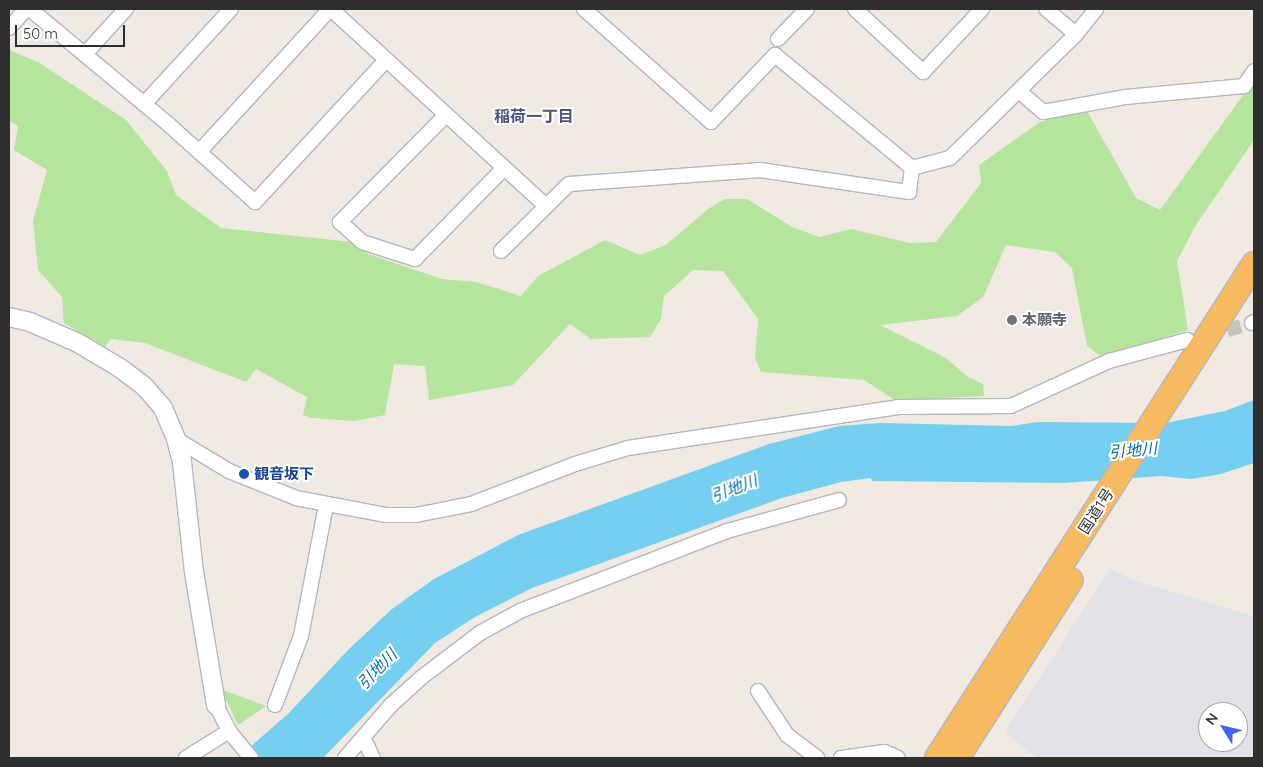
<!DOCTYPE html>
<meta charset="utf-8">
<style>
body{margin:0}
#map{position:relative;width:1263px;height:767px;overflow:hidden;background:#efe9e1;font-family:Quicksand,"Noto Sans JP",sans-serif}
div>[style]{position:absolute}
.industrial>*{inset:0;background:#e3e1e8}
.green>*{inset:0;background:#b6e59e}
.water>*{inset:0;background:#75cff0}
.minor-tunnel>*{height:14px;margin-top:-7px;transform-origin:0;background:repeating-linear-gradient(90deg,#c8c4bd 0 14px,transparent 0 21px)}
.roads{filter:drop-shadow(1px 0 #b4b7c1) drop-shadow(-1px 0 #b4b7c1) drop-shadow(0 1px #b4b7c1) drop-shadow(0 -1px #b4b7c1)}
.minor>*{height:14px;margin:-7px;padding:0 7px;transform-origin:7px;border-radius:7px;background:#fff}
.tertiary>*{height:18px;margin:-9px;padding:0 9px;transform-origin:9px;border-radius:9px;background:#fff}
.trunk>*{height:24px;margin:-12px;padding:0 12px;transform-origin:12px;border-radius:12px;background:#f8ba60}
.dots>*{width:14px;height:14px;translate:-50% -50%;box-sizing:border-box;border:2px solid #fff;border-radius:50%}
span{translate:-50% -50%;white-space:nowrap;text-align:center;line-height:1.15;-webkit-text-stroke:4px #fff;paint-order:stroke}
.worship-label{font-size:15px;color:#5b616d;font-weight:700}
.left{translate:0 -50%;text-align:left}
.transit-label{font-size:15px;color:#164399;font-weight:700}
.street-label{font-size:15px;color:#2e2e2e}
.neighbourhood-label{font-size:16px;color:#4d5680;font-weight:700}
.water-label{font-size:16px;color:#0d6fa3;font-style:italic}
.frame{position:absolute;inset:0;border:10px solid #2e2e2e;pointer-events:none}
.north{position:absolute;left:1198px;top:702px;width:50px;height:50px;box-sizing:border-box;background:#fff;border:1px solid #ababab;border-radius:50%;rotate:306deg;font-size:14px;font-weight:700;line-height:20px;text-align:center;color:#2e2e2e}
.north::after{content:'';display:block;margin:auto;width:18px;height:22px;background:#4264fb;clip-path:polygon(50% 0,100% 100%,50% 72%,0 100%)}
.scale{position:absolute;left:15px;top:25px;width:110px;height:22px;box-sizing:border-box;border:2px solid #2e2e2e;border-top:0;padding-left:6px;font-size:15px;line-height:18px;white-space:nowrap;color:#2e2e2e;-webkit-text-stroke:4px #fff;paint-order:stroke}
</style>
<div id="map">
<div class="industrial">
<div style="clip-path:polygon(evenodd,1110px 569px,1139px 582px,1254px 616px,1254px 758px,1037px 758px,1007px 734px,1007px 728px,1110px 569px,1208px 712px,1238px 712px,1238px 742px,1208px 742px,1208px 712px)"></div>
</div>
<div class="green">
<div style="clip-path:polygon(9px 50px,38px 62px,126px 120px,167px 171px,176px 195px,221px 228px,352px 242px,368px 254px,442px 279px,476px 282px,521px 296px,538px 276px,605px 240px,640px 255px,666px 245px,708px 209px,725px 199px,747px 199px,792px 227px,819px 237px,851px 229px,910px 243px,936px 242px,981px 183px,979px 165px,1040px 122px,1086px 109px,1136px 198px,1160px 210px,1254px 80px,1254px 140px,1196px 225px,1177px 261px,1188px 330px,1102px 357px,1087px 346px,1072px 268px,1055px 252px,1006px 245px,983px 297px,957px 316px,880px 325px,946px 358px,968px 377px,983px 384px,984px 396px,895px 400px,864px 380px,761px 372px,755px 359px,758px 319px,723px 271px,693px 270px,664px 296px,661px 319px,650px 337px,591px 339px,570px 324px,513px 385px,429px 400px,425px 366px,394px 364px,385px 415px,355px 421px,311px 418px,303px 415px,307px 397px,256px 369px,246px 382px,145px 343px,111px 339px,105px 347px,64px 323px,62px 297px,38px 270px,33px 221px,47px 170px,14px 150px,18px 126px,9px 121px)"></div>
<div style="clip-path:polygon(221px 689px,266px 706px,238px 725px)"></div>
</div>
<div class="water">
<div style="clip-path:polygon(1254px 400px,1254px 463px,1221px 474px,1191px 479px,1161px 476px,1064px 483px,872px 481px,871px 478px,841px 482px,782px 498px,532px 588px,475px 617px,435px 643px,323px 758px,251px 758px,250px 747px,288px 714px,350px 648px,392px 609px,434px 579px,518px 535px,769px 444px,839px 426px,881px 423px,1012px 426px,1037px 422px,1166px 423px,1225px 411px)"></div>
</div>
<div class="minor-tunnel">
<div style="left:1207px;top:336px;width:47px;rotate:-16.1deg"></div>
</div>
<div class="roads">
<div class="minor">
<div style="left:30px;top:9px;width:180px;rotate:39.8deg"></div>
<div style="left:168px;top:124px;width:117px;rotate:41.9deg"></div>
<div style="left:255px;top:202px;width:193px;rotate:-47.3deg"></div>
<div style="left:331px;top:9px;width:292px;rotate:42.5deg"></div>
<div style="left:584px;top:9px;width:170px;rotate:41.7deg"></div>
<div style="left:711px;top:122px;width:93px;rotate:-46.3deg"></div>
<div style="left:775px;top:55px;width:178px;rotate:39.5deg"></div>
<div style="left:855px;top:9px;width:93px;rotate:42.8deg"></div>
<div style="left:923px;top:72px;width:86px;rotate:-46.9deg"></div>
<div style="left:1046px;top:9px;width:39px;rotate:40deg"></div>
<div style="left:9px;top:28px;width:25px;rotate:-48deg"></div>
<div style="left:778px;top:39px;width:42px;rotate:-46deg"></div>
<div style="left:85px;top:54px;width:61px;rotate:-47.7deg"></div>
<div style="left:1019px;top:91px;width:32px;rotate:41deg"></div>
<div style="left:1043px;top:112px;width:83px;rotate:-10.4deg"></div>
<div style="left:1125px;top:97px;width:120px;rotate:-5.3deg"></div>
<div style="left:1244px;top:86px;width:18px;rotate:-56deg"></div>
<div style="left:144px;top:104px;width:129px;rotate:-47.5deg"></div>
<div style="left:446px;top:115px;width:151px;rotate:134.7deg"></div>
<div style="left:340px;top:222px;width:30px;rotate:42deg"></div>
<div style="left:362px;top:242px;width:56px;rotate:17.8deg"></div>
<div style="left:415px;top:259px;width:127px;rotate:-45.6deg"></div>
<div style="left:199px;top:152px;width:194px;rotate:-47.5deg"></div>
<div style="left:501px;top:251px;width:95px;rotate:-44.6deg"></div>
<div style="left:569px;top:184px;width:192px;rotate:-4.2deg"></div>
<div style="left:760px;top:170px;width:151px;rotate:8.4deg"></div>
<div style="left:909px;top:192px;width:24px;rotate:-83deg"></div>
<div style="left:912px;top:168px;width:39px;rotate:-15deg"></div>
<div style="left:950px;top:158px;width:177px;rotate:-44.5deg"></div>
<div style="left:1076px;top:34px;width:32px;rotate:-51deg"></div>
<div style="left:1252px;top:323px;width:2px;rotate:-27deg"></div>
<div style="left:176px;top:439px;width:62px;rotate:31.1deg"></div>
<div style="left:229px;top:471px;width:72px;rotate:21.9deg"></div>
<div style="left:296px;top:498px;width:92px;rotate:10.7deg"></div>
<div style="left:386px;top:515px;width:30px"></div>
<div style="left:416px;top:515px;width:56px;rotate:-11.3deg"></div>
<div style="left:471px;top:504px;width:111px;rotate:-21deg"></div>
<div style="left:575px;top:464px;width:55px;rotate:-16.8deg"></div>
<div style="left:628px;top:448px;width:273px;rotate:-8.6deg"></div>
<div style="left:898px;top:407px;width:113px;rotate:-0.5deg"></div>
<div style="left:1011px;top:406px;width:108px;rotate:-24.7deg"></div>
<div style="left:1109px;top:361px;width:81px;rotate:-15.1deg"></div>
<div style="left:758px;top:691px;width:53px;rotate:56.6deg"></div>
<div style="left:787px;top:735px;width:38px;rotate:37deg"></div>
<div style="left:216px;top:705px;width:29px;rotate:63deg"></div>
<div style="left:229px;top:731px;width:35px;rotate:51deg"></div>
<div style="left:275px;top:705px;width:74px;rotate:-69.4deg"></div>
<div style="left:301px;top:636px;width:133px;rotate:-79.2deg"></div>
<div style="left:364px;top:739px;width:21px;rotate:65deg"></div>
<div style="left:186px;top:758px;width:51px;rotate:-32.1deg"></div>
<div style="left:345px;top:758px;width:70px;rotate:-49deg"></div>
<div style="left:391px;top:705px;width:42px;rotate:-42.1deg"></div>
<div style="left:422px;top:677px;width:73px;rotate:-37.2deg"></div>
<div style="left:480px;top:633px;width:46px;rotate:-28.8deg"></div>
<div style="left:520px;top:611px;width:222px;rotate:-21.1deg"></div>
<div style="left:727px;top:531px;width:116px;rotate:-15.5deg"></div>
<div style="left:841px;top:758px;width:44px;rotate:-7.8deg"></div>
<div style="left:885px;top:752px;width:14px;rotate:25deg"></div>
</div>
<div class="tertiary">
<div style="left:9px;top:317px;width:22px;rotate:13deg"></div>
<div style="left:30px;top:322px;width:52px;rotate:23.6deg"></div>
<div style="left:78px;top:343px;width:49px;rotate:30.8deg"></div>
<div style="left:120px;top:368px;width:30px;rotate:37deg"></div>
<div style="left:144px;top:386px;width:29px;rotate:49deg"></div>
<div style="left:163px;top:408px;width:34px;rotate:67deg"></div>
<div style="left:176px;top:439px;width:24px;rotate:75deg"></div>
<div style="left:182px;top:462px;width:111px;rotate:83.8deg"></div>
<div style="left:194px;top:572px;width:135px;rotate:80.6deg"></div>
</div>
<div class="trunk">
<div style="left:937px;top:758px;width:587px;rotate:-57.31deg"></div>
<div style="left:957px;top:758px;width:211px;rotate:-57.4deg"></div>
</div>
</div>
<div class="dots">
<div style="left:1012px;top:320px;background:#6b7280"></div>
<div style="left:244px;top:474px;background:#1a4fb4"></div>
</div>
<div class="worship-label">
<span class="left" style="left:1022px;top:320px">本願寺</span>
</div>
<div class="transit-label">
<span class="left" style="left:254px;top:474px">観音坂下</span>
</div>
<div class="street-label">
<span style="left:1096px;top:511px;rotate:-57deg">国道1号</span>
</div>
<div class="neighbourhood-label">
<span style="left:534px;top:116px">稲荷一丁目</span>
</div>
<div class="water-label">
<span style="left:1133px;top:450px;rotate:-5deg">引地川</span>
<span style="left:734px;top:488px;rotate:-21deg">引地川</span>
<span style="left:377px;top:669px;rotate:-46deg">引地川</span>
</div>
<div class="frame"></div>
<div class="north">N</div>
<div class="scale">50 m</div>
</div>
